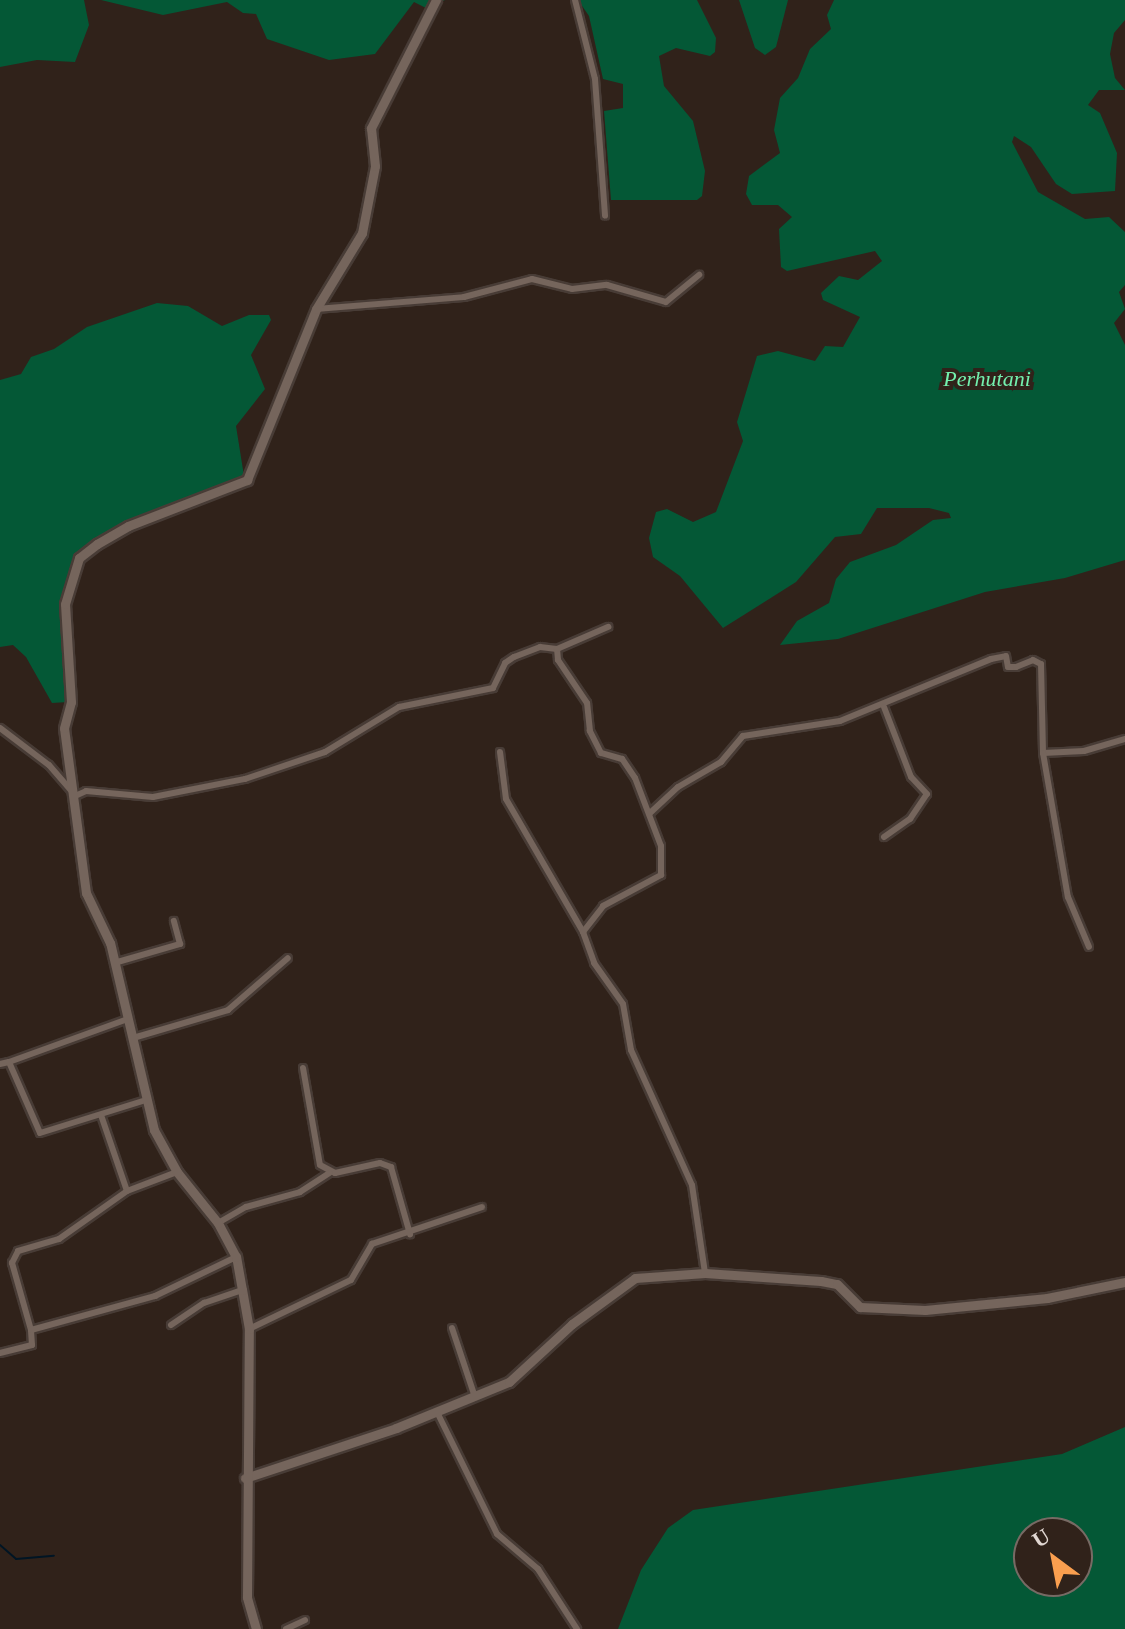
<!DOCTYPE html>
<style>
body{margin:0}
#map{position:relative;width:1125px;height:1629px;overflow:hidden;background:#30221a;font-family:Georgia,serif}
div>[style]{position:absolute}
.forest>*{inset:0;background:#045836}
.stream>*{height:2px;margin:-1px;padding:0 1px;transform-origin:1px;border-radius:1px;background:#001524}
.roads{filter:drop-shadow(2px 0 #483c36) drop-shadow(-2px 0 #483c36) drop-shadow(0 2px #483c36) drop-shadow(0 -2px #483c36)}
.street>*{height:6px;margin:-3px;padding:0 3px;transform-origin:3px;border-radius:3px;background:#75655c}
.secondary>*{height:9px;margin:-4.5px;padding:0 4.5px;transform-origin:4.5px;border-radius:4.5px;background:#75655c}
span{translate:-50% -50%;white-space:nowrap;text-align:center;line-height:1.15;-webkit-text-stroke:8px #30221a;paint-order:stroke}
.park-label{font-size:22px;color:#73f0ae;font-style:italic}
.north{position:absolute;left:1013px;top:1517px;width:80px;height:80px;box-sizing:border-box;background:#30221a;border:2px solid #776a64;border-radius:50%;rotate:328deg;font-size:22px;font-weight:700;line-height:32px;text-align:center;color:#e1d7d2}
.north::after{content:'';display:block;margin:auto;width:28px;height:36px;background:#fa9f4f;clip-path:polygon(50% 0,100% 100%,50% 72%,0 100%)}
</style>
<div id="map">
<div class="forest">
<div style="clip-path:polygon(0 0,84px 0,89px 25px,75px 62px,37px 60px,0 67px)"></div>
<div style="clip-path:polygon(101px 0,445px 0,426px 8px,414px 2px,375px 54px,329px 60px,267px 39px,256px 14px,243px 13px,227px 2px,163px 15px)"></div>
<div style="clip-path:polygon(578px 0,697px 0,716px 38px,715px 52px,710px 56px,676px 48px,659px 56px,664px 86px,693px 121px,705px 171px,702px 196px,697px 200px,611px 200px,604px 111px,623px 108px,623px 84px,603px 79px,589px 16px)"></div>
<div style="clip-path:polygon(739px 0,788px 0,776px 47px,765px 55px,755px 48px)"></div>
<div style="clip-path:polygon(834px 0,1125px 0,1125px 20px,1114px 33px,1110px 54px,1115px 78px,1125px 90px,1099px 90px,1088px 105px,1100px 113px,1117px 153px,1115px 191px,1072px 194px,1056px 184px,1031px 147px,1014px 136px,1012px 142px,1038px 192px,1085px 219px,1109px 217px,1125px 232px,1125px 285px,1119px 292px,1125px 309px,1114px 323px,1125px 345px,1125px 560px,1065px 578px,985px 592px,838px 639px,780px 645px,797px 621px,829px 603px,836px 579px,850px 562px,896px 545px,933px 520px,951px 518px,949px 513px,929px 508px,877px 508px,861px 534px,835px 537px,796px 582px,723px 628px,680px 576px,653px 557px,649px 538px,656px 512px,667px 509px,693px 522px,716px 512px,743px 441px,737px 422px,757px 356px,778px 351px,815px 361px,825px 346px,843px 347px,860px 317px,823px 300px,821px 293px,839px 276px,858px 280px,882px 261px,875px 251px,787px 271px,781px 267px,779px 229px,792px 217px,778px 205px,752px 205px,746px 194px,749px 176px,780px 153px,774px 130px,780px 98px,798px 78px,810px 49px,831px 29px,827px 15px)"></div>
<div style="clip-path:polygon(157px 303px,188px 306px,222px 326px,249px 315px,269px 315px,271px 320px,251px 355px,265px 389px,236px 426px,244px 476px,171px 506px,77px 557px,62px 604px,68px 702px,52px 703px,26px 657px,13px 645px,0 647px,0 380px,21px 374px,31px 357px,54px 349px,87px 327px)"></div>
<div style="clip-path:polygon(evenodd,1125px 1427px,1125px 1629px,618px 1629px,641px 1570px,668px 1528px,693px 1510px,1062px 1454px,1125px 1427px,1029px 1533px,1077px 1533px,1077px 1581px,1029px 1581px,1029px 1533px)"></div>
</div>
<div class="stream">
<div style="left:0;top:1545px;width:21px;rotate:41deg"></div>
<div style="left:16px;top:1559px;width:38px;rotate:-5deg"></div>
</div>
<div class="roads">
<div class="street">
<div style="left:575px;top:0;width:81px;rotate:75.8deg"></div>
<div style="left:595px;top:79px;width:137px;rotate:85.8deg"></div>
<div style="left:316px;top:309px;width:148px;rotate:-4.6deg"></div>
<div style="left:464px;top:297px;width:70px;rotate:-14.8deg"></div>
<div style="left:532px;top:279px;width:41px;rotate:14deg"></div>
<div style="left:572px;top:289px;width:35px;rotate:-7deg"></div>
<div style="left:607px;top:285px;width:61px;rotate:16.1deg"></div>
<div style="left:666px;top:302px;width:43px;rotate:-39.3deg"></div>
<div style="left:0;top:728px;width:61px;rotate:37.1deg"></div>
<div style="left:49px;top:765px;width:35px;rotate:49deg"></div>
<div style="left:500px;top:752px;width:47px;rotate:82.7deg"></div>
<div style="left:506px;top:799px;width:154px;rotate:59.9deg"></div>
<div style="left:583px;top:932px;width:33px;rotate:70deg"></div>
<div style="left:594px;top:963px;width:50px;rotate:54.7deg"></div>
<div style="left:623px;top:1004px;width:47px;rotate:80.1deg"></div>
<div style="left:631px;top:1050px;width:148px;rotate:65.7deg"></div>
<div style="left:692px;top:1185px;width:89px;rotate:81.6deg"></div>
<div style="left:1043px;top:753px;width:41px;rotate:-2.8deg"></div>
<div style="left:1084px;top:751px;width:43px;rotate:-16.3deg"></div>
<div style="left:75px;top:796px;width:12px;rotate:-24deg"></div>
<div style="left:86px;top:791px;width:67px;rotate:5.1deg"></div>
<div style="left:153px;top:797px;width:94px;rotate:-11.1deg"></div>
<div style="left:245px;top:779px;width:84px;rotate:-18.6deg"></div>
<div style="left:325px;top:752px;width:87px;rotate:-31.3deg"></div>
<div style="left:399px;top:707px;width:96px;rotate:-11.4deg"></div>
<div style="left:493px;top:688px;width:28px;rotate:-64deg"></div>
<div style="left:505px;top:663px;width:11px;rotate:-34deg"></div>
<div style="left:514px;top:657px;width:28px;rotate:-21deg"></div>
<div style="left:540px;top:647px;width:17px;rotate:7deg"></div>
<div style="left:650px;top:813px;width:38px;rotate:-43deg"></div>
<div style="left:678px;top:787px;width:50px;rotate:-30.2deg"></div>
<div style="left:721px;top:762px;width:34px;rotate:-50deg"></div>
<div style="left:743px;top:736px;width:98px;rotate:-8.8deg"></div>
<div style="left:840px;top:721px;width:163px;rotate:-22.3deg"></div>
<div style="left:991px;top:659px;width:15px;rotate:-11deg"></div>
<div style="left:1006px;top:656px;width:11px;rotate:80deg"></div>
<div style="left:1008px;top:667px;width:8px"></div>
<div style="left:1016px;top:667px;width:18px;rotate:-22deg"></div>
<div style="left:1033px;top:660px;width:9px;rotate:27deg"></div>
<div style="left:1041px;top:664px;width:89px;rotate:88.7deg"></div>
<div style="left:1043px;top:753px;width:146px;rotate:80.2deg"></div>
<div style="left:1068px;top:897px;width:54px;rotate:67.2deg"></div>
<div style="left:884px;top:837px;width:32px;rotate:-35deg"></div>
<div style="left:910px;top:819px;width:30px;rotate:-56deg"></div>
<div style="left:927px;top:794px;width:23px;rotate:-133deg"></div>
<div style="left:911px;top:777px;width:75px;rotate:-111.1deg"></div>
<div style="left:583px;top:932px;width:33px;rotate:-52deg"></div>
<div style="left:603px;top:906px;width:66px;rotate:-28.1deg"></div>
<div style="left:661px;top:875px;width:29px;rotate:-90deg"></div>
<div style="left:661px;top:846px;width:73px;rotate:-110.9deg"></div>
<div style="left:635px;top:778px;width:23px;rotate:-124deg"></div>
<div style="left:622px;top:759px;width:22px;rotate:-164deg"></div>
<div style="left:601px;top:753px;width:25px;rotate:-117deg"></div>
<div style="left:590px;top:731px;width:28px;rotate:-96deg"></div>
<div style="left:587px;top:703px;width:52px;rotate:-124deg"></div>
<div style="left:558px;top:660px;width:11px;rotate:-95deg"></div>
<div style="left:557px;top:649px;width:56px;rotate:-23.3deg"></div>
<div style="left:114px;top:963px;width:69px;rotate:-16.1deg"></div>
<div style="left:180px;top:944px;width:24px;rotate:-105deg"></div>
<div style="left:133px;top:1038px;width:99px;rotate:-16.4deg"></div>
<div style="left:228px;top:1010px;width:79px;rotate:-40.9deg"></div>
<div style="left:9px;top:1062px;width:127px;rotate:-19.9deg"></div>
<div style="left:0;top:1064px;width:9px;rotate:-13deg"></div>
<div style="left:9px;top:1062px;width:77px;rotate:66.4deg"></div>
<div style="left:40px;top:1133px;width:111px;rotate:-17.3deg"></div>
<div style="left:303px;top:1068px;width:98px;rotate:80.1deg"></div>
<div style="left:320px;top:1165px;width:17px;rotate:28deg"></div>
<div style="left:335px;top:1173px;width:46px;rotate:-12.5deg"></div>
<div style="left:380px;top:1163px;width:12px;rotate:20deg"></div>
<div style="left:391px;top:1167px;width:70px;rotate:74.2deg"></div>
<div style="left:101px;top:1115px;width:80px;rotate:71.1deg"></div>
<div style="left:218px;top:1223px;width:32px;rotate:-30deg"></div>
<div style="left:246px;top:1207px;width:56px;rotate:-15.5deg"></div>
<div style="left:300px;top:1192px;width:35px;rotate:-33deg"></div>
<div style="left:171px;top:1325px;width:40px;rotate:-34deg"></div>
<div style="left:204px;top:1303px;width:40px;rotate:-18.9deg"></div>
<div style="left:452px;top:1328px;width:73px;rotate:71.6deg"></div>
<div style="left:249px;top:1329px;width:113px;rotate:-25.7deg"></div>
<div style="left:351px;top:1280px;width:42px;rotate:-59.7deg"></div>
<div style="left:372px;top:1244px;width:116px;rotate:-18.6deg"></div>
<div style="left:31px;top:1330px;width:70px;rotate:-105.8deg"></div>
<div style="left:12px;top:1263px;width:13px;rotate:-63deg"></div>
<div style="left:18px;top:1251px;width:43px;rotate:-16.3deg"></div>
<div style="left:59px;top:1239px;width:83px;rotate:-35.2deg"></div>
<div style="left:127px;top:1191px;width:53px;rotate:-20.8deg"></div>
<div style="left:0;top:1353px;width:33px;rotate:-14deg"></div>
<div style="left:32px;top:1345px;width:15px;rotate:-94deg"></div>
<div style="left:31px;top:1330px;width:129px;rotate:-15.3deg"></div>
<div style="left:155px;top:1296px;width:90px;rotate:-25.7deg"></div>
<div style="left:437px;top:1412px;width:136px;rotate:63.8deg"></div>
<div style="left:497px;top:1534px;width:54px;rotate:40.5deg"></div>
<div style="left:538px;top:1569px;width:72px;rotate:57deg"></div>
<div style="left:286px;top:1629px;width:21px;rotate:-25deg"></div>
</div>
<div class="secondary">
<div style="left:245px;top:1478px;width:159px;rotate:-18.3deg"></div>
<div style="left:396px;top:1428px;width:122px;rotate:-22.2deg"></div>
<div style="left:509px;top:1382px;width:86px;rotate:-42.6deg"></div>
<div style="left:572px;top:1324px;width:78px;rotate:-36.1deg"></div>
<div style="left:635px;top:1278px;width:70px;rotate:-4.1deg"></div>
<div style="left:705px;top:1273px;width:116px;rotate:3.9deg"></div>
<div style="left:821px;top:1281px;width:16px;rotate:11deg"></div>
<div style="left:837px;top:1284px;width:33px;rotate:45deg"></div>
<div style="left:860px;top:1307px;width:65px;rotate:2.6deg"></div>
<div style="left:925px;top:1310px;width:123px;rotate:-5.6deg"></div>
<div style="left:1047px;top:1298px;width:80px;rotate:-11.6deg"></div>
<div style="left:256px;top:1629px;width:33px;rotate:-106deg"></div>
<div style="left:247px;top:1597px;width:268px;rotate:-89.6deg"></div>
<div style="left:249px;top:1329px;width:40px;rotate:-100deg"></div>
<div style="left:242px;top:1290px;width:34px;rotate:-100deg"></div>
<div style="left:236px;top:1257px;width:38px;rotate:-118deg"></div>
<div style="left:218px;top:1223px;width:65px;rotate:-128.8deg"></div>
<div style="left:177px;top:1172px;width:48px;rotate:-118.7deg"></div>
<div style="left:154px;top:1130px;width:192px;rotate:-103.2deg"></div>
<div style="left:110px;top:943px;width:55px;rotate:-115.6deg"></div>
<div style="left:86px;top:893px;width:166px;rotate:-97.6deg"></div>
<div style="left:64px;top:728px;width:27px;rotate:-75deg"></div>
<div style="left:71px;top:702px;width:98px;rotate:-93.5deg"></div>
<div style="left:65px;top:604px;width:48px;rotate:-73.1deg"></div>
<div style="left:79px;top:558px;width:23px;rotate:-38deg"></div>
<div style="left:97px;top:544px;width:36px;rotate:-30deg"></div>
<div style="left:128px;top:526px;width:128px;rotate:-21.1deg"></div>
<div style="left:247px;top:480px;width:184px;rotate:-68deg"></div>
<div style="left:316px;top:309px;width:89px;rotate:-58.8deg"></div>
<div style="left:362px;top:233px;width:68px;rotate:-79deg"></div>
<div style="left:375px;top:166px;width:38px;rotate:-96deg"></div>
<div style="left:371px;top:128px;width:144px;rotate:-63.1deg"></div>
</div>
</div>
<div class="park-label">
<span style="left:987px;top:379px">Perhutani</span>
</div>
<div class="north">U</div>
</div>
